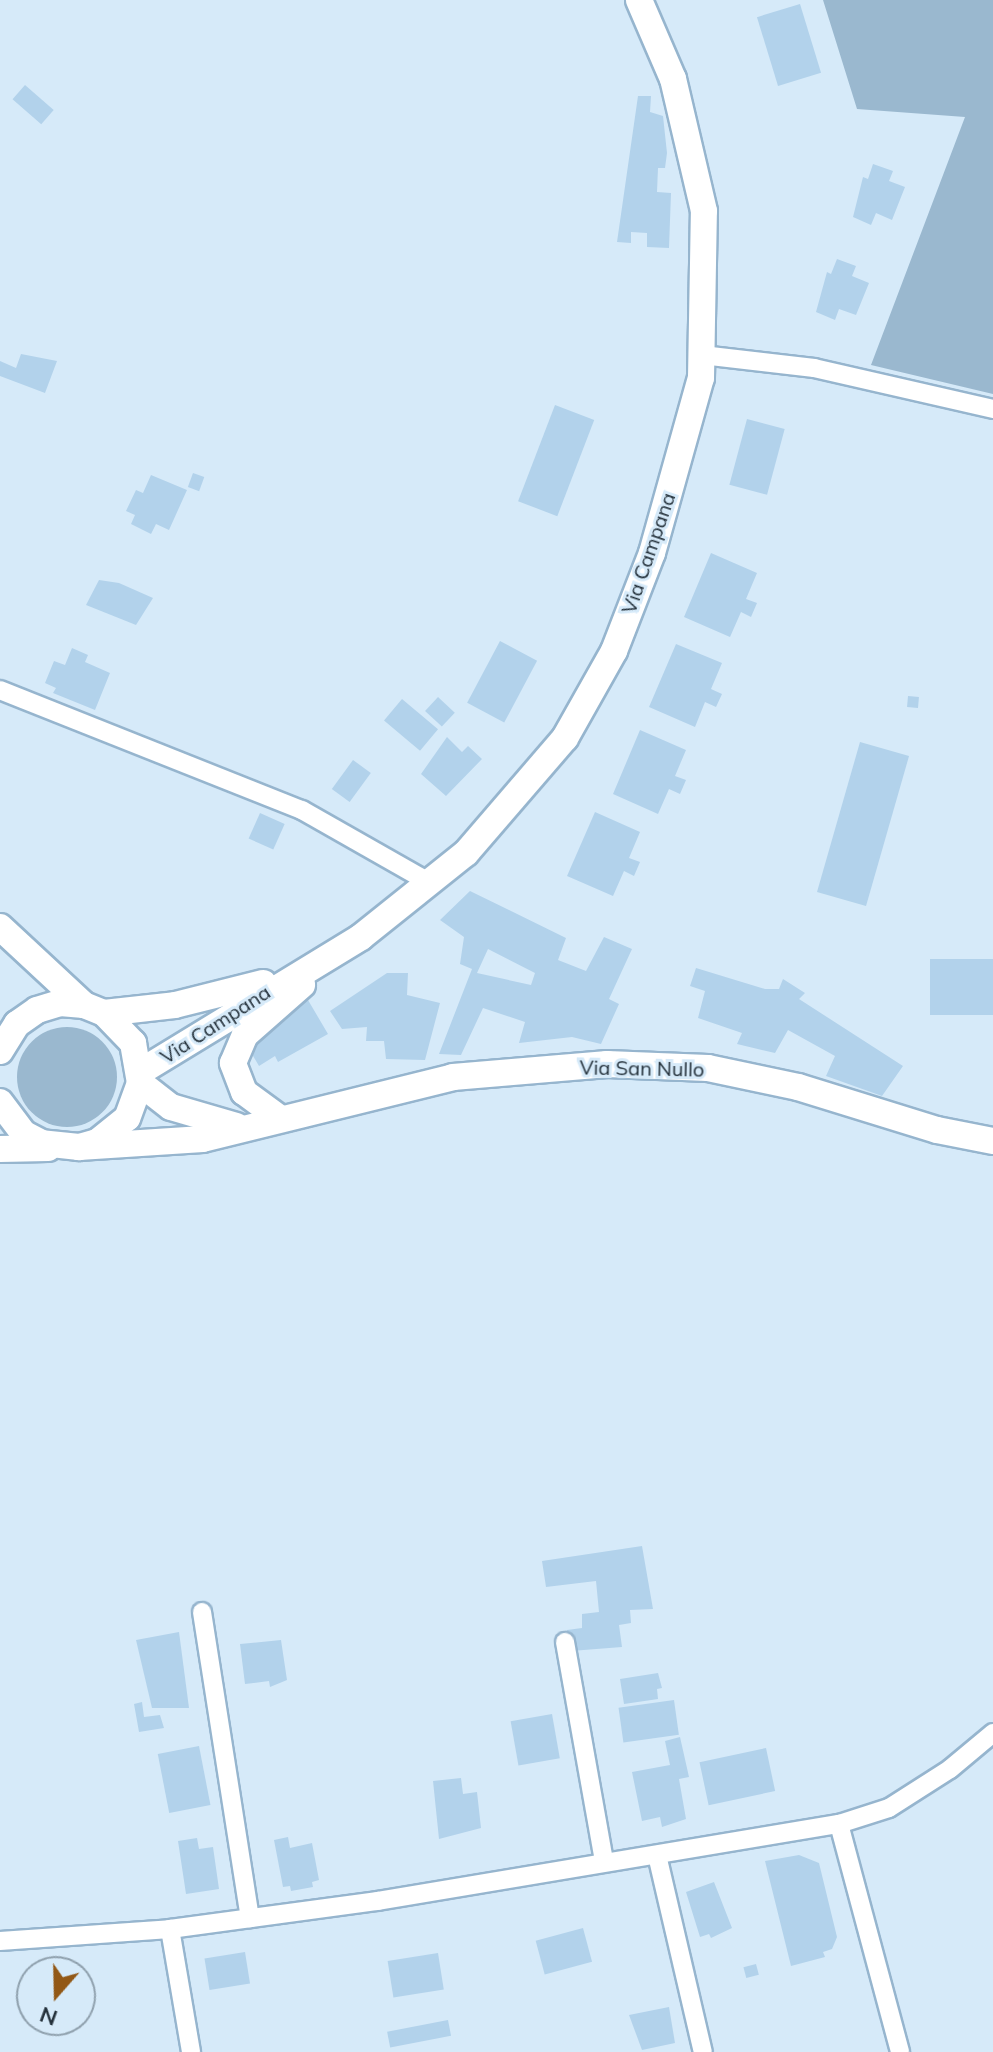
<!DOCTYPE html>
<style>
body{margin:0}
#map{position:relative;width:993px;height:2052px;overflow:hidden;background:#d6eaf9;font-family:Mulish,sans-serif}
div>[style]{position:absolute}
.green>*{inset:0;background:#9ab8cf}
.round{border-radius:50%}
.building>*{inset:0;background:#b2d2eb;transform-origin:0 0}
.roads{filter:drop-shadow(2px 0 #96b5ce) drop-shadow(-2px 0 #96b5ce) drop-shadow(0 2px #96b5ce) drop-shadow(0 -2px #96b5ce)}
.street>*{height:18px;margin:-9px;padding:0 9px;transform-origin:9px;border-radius:9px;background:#fff}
.secondary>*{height:26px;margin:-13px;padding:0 13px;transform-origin:13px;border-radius:13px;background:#fff}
span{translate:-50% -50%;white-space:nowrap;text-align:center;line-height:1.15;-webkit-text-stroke:6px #d6eaf9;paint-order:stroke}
.street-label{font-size:20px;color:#24313b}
.north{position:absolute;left:16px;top:1956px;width:80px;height:80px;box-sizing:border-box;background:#d6eaf9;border:2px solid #8fa0ad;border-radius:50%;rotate:200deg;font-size:22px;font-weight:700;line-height:32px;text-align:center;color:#24313b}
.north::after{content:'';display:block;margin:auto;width:28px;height:36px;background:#925816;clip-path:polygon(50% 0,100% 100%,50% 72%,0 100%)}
</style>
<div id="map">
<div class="green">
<div style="clip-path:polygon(823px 0,993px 0,993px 394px,871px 365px,965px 117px,857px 109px)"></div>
<div class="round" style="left:17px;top:1027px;width:100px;height:100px"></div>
</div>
<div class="building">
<div style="left:800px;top:4px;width:72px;height:45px;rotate:73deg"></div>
<div style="left:25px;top:85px;width:38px;height:19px;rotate:41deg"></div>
<div style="clip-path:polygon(638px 96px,651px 96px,650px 112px,663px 116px,667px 153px,665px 168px,658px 168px,657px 192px,671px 193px,669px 248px,647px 247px,647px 233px,631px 232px,631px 243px,617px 242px)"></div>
<div style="clip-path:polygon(873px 164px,893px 171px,889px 181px,905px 187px,892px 220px,876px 213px,871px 225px,853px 217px,863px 177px,868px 179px)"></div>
<div style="clip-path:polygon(837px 259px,856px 266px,852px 276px,869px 283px,856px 315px,839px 309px,835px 320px,816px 312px,827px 272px,831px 274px)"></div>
<div style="clip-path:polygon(21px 354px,57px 361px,45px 393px,0 376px,0 361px,16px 368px)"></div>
<div style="left:555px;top:405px;width:42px;height:103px;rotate:21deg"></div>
<div style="left:747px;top:419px;width:39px;height:68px;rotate:15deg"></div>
<div style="left:193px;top:473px;width:12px;height:15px;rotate:20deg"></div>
<div style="clip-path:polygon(151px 475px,187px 490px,169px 530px,156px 524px,151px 534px,131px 524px,135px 515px,126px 511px,136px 490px,143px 493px)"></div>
<div style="clip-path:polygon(711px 553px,757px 573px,746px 599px,757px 603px,751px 617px,741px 612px,730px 637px,684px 617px)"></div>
<div style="clip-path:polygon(99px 580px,119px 583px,153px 598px,136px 625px,86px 605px)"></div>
<div style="left:500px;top:641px;width:42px;height:70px;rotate:28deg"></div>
<div style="clip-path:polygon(676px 644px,722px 663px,711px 689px,722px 694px,716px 707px,705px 702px,695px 727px,649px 707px)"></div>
<div style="clip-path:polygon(72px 648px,88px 655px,85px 662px,110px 673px,95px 710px,53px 693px,56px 688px,45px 683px,54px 661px,65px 665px)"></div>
<div style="left:908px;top:696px;width:11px;height:11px;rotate:5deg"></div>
<div style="left:438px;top:697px;width:23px;height:19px;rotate:43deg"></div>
<div style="left:402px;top:699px;width:47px;height:28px;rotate:40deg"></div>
<div style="clip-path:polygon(640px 730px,686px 750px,675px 776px,686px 780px,680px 794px,669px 789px,658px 814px,613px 794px)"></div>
<div style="clip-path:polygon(447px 737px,462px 752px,468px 746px,482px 759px,446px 796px,421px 774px)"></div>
<div style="left:860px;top:742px;width:51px;height:156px;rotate:16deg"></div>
<div style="left:353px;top:760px;width:22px;height:36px;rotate:36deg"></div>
<div style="clip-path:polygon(595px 812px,640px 832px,629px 858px,640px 862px,634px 876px,624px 871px,613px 896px,567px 876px)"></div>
<div style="left:260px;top:813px;width:27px;height:28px;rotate:24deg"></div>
<div style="clip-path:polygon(evenodd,470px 891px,566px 938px,558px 960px,586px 971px,604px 937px,632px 949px,609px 999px,619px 1004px,601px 1044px,572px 1037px,519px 1043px,525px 1022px,483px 1008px,461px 1055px,439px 1054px,472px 969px,460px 964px,464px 937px,440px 920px,470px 891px,488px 949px,535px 973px,531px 985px,477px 973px,488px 949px)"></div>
<div style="left:930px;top:959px;width:63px;height:56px"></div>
<div style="clip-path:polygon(696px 968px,765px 989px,779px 989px,783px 979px,805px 993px,799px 999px,903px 1066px,882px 1096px,826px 1076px,835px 1056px,788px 1030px,775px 1053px,737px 1044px,742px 1033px,698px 1018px,705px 991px,690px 986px)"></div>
<div style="clip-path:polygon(387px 973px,408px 973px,407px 995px,440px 1003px,425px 1060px,386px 1059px,384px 1041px,366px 1041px,367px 1027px,342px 1029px,330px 1011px)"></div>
<div style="clip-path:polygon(308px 1000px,328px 1034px,278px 1062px,275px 1056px,259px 1066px,246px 1044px,260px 1027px)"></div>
<div style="clip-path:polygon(642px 1546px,653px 1609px,630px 1610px,631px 1623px,619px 1625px,622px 1647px,571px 1651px,567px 1630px,582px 1628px,582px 1614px,599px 1612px,596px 1581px,546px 1587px,542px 1561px)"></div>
<div style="clip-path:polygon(179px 1632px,189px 1708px,152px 1708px,136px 1640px)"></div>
<div style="clip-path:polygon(281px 1640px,287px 1680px,270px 1687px,269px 1681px,245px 1684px,240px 1644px)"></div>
<div style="clip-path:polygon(658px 1673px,662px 1688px,657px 1689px,658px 1699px,624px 1704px,620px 1679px)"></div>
<div style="left:674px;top:1700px;width:35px;height:56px;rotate:82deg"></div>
<div style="clip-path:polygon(142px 1702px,144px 1717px,160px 1715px,164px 1728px,139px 1732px,134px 1704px)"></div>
<div style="left:552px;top:1714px;width:45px;height:42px;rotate:80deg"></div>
<div style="clip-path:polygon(680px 1737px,689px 1777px,679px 1779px,686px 1819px,662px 1827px,660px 1817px,642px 1821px,632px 1772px,670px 1765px,665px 1741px)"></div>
<div style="left:199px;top:1746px;width:60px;height:42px;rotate:79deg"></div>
<div style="left:766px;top:1748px;width:44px;height:68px;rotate:78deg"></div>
<div style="clip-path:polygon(461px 1778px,463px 1794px,477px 1792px,481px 1828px,439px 1839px,433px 1781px)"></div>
<div style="clip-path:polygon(288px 1837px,290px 1848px,312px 1843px,319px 1880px,312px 1882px,313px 1887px,291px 1891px,290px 1886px,283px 1887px,274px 1840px)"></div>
<div style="clip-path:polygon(197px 1838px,199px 1849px,213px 1847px,219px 1889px,186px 1894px,178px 1841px)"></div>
<div style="clip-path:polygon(799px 1855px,819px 1863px,837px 1937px,832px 1949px,823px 1952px,825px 1957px,791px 1966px,765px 1861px)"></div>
<div style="clip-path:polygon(714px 1882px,732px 1928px,711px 1938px,709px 1934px,700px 1937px,686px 1892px)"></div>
<div style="left:583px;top:1928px;width:35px;height:49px;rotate:75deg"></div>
<div style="left:245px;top:1952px;width:32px;height:41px;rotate:81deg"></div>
<div style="left:438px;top:1953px;width:37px;height:51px;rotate:81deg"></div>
<div style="left:756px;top:1964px;width:11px;height:13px;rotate:75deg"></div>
<div style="clip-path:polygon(669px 2007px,675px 2043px,642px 2050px,629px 2015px)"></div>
<div style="left:448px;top:2020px;width:16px;height:62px;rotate:79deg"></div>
</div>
<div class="roads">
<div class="street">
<div style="left:702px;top:355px;width:113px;rotate:6.6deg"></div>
<div style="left:814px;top:368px;width:184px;rotate:12.9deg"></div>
<div style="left:0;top:690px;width:325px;rotate:21.7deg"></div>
<div style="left:302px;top:810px;width:146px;rotate:29.6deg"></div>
<div style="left:202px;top:1612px;width:310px;rotate:81.1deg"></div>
<div style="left:565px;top:1642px;width:222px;rotate:79.9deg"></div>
<div style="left:839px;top:1824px;width:236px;rotate:75deg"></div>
<div style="left:657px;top:1855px;width:202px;rotate:76.9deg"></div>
<div style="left:170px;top:1929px;width:125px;rotate:80.3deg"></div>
<div style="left:0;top:1941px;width:170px;rotate:-4deg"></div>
<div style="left:170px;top:1929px;width:210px;rotate:-7.7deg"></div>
<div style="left:378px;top:1901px;width:467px;rotate:-9.5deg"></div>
<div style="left:839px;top:1824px;width:52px;rotate:-17.7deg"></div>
<div style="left:889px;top:1808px;width:72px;rotate:-32.6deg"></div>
<div style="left:950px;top:1769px;width:56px;rotate:-39.9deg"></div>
</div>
<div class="secondary">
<div style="left:0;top:927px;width:115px;rotate:42.9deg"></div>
<div style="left:104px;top:1013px;width:71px;rotate:-6.4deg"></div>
<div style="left:175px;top:1005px;width:91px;rotate:-14deg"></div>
<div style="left:0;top:1051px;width:32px;rotate:-58deg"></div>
<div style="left:17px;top:1024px;width:24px;rotate:-35deg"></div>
<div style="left:37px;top:1010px;width:24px;rotate:-17deg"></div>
<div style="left:60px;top:1003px;width:24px;rotate:5deg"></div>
<div style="left:84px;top:1005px;width:22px;rotate:22deg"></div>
<div style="left:104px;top:1013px;width:42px;rotate:46deg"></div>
<div style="left:133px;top:1043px;width:41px;rotate:80.1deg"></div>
<div style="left:140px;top:1083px;width:37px;rotate:110deg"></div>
<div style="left:127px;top:1118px;width:38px;rotate:141deg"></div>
<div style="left:97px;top:1142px;width:19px;rotate:164deg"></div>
<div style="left:79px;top:1147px;width:37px;rotate:-174deg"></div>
<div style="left:42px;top:1143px;width:20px;rotate:-153deg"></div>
<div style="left:24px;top:1134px;width:40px;rotate:-127deg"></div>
<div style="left:140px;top:1072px;width:259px;rotate:-31.4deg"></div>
<div style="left:361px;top:937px;width:134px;rotate:-38.7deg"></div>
<div style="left:466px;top:853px;width:152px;rotate:-49.3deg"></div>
<div style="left:565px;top:738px;width:100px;rotate:-60.6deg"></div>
<div style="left:614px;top:651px;width:105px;rotate:-68.8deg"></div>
<div style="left:652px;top:553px;width:182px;rotate:-74.4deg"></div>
<div style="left:701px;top:378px;width:167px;rotate:-89deg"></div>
<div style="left:704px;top:211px;width:136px;rotate:-103.2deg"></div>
<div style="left:673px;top:79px;width:86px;rotate:-113.3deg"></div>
<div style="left:140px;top:1083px;width:39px;rotate:38deg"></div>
<div style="left:171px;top:1107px;width:68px;rotate:16.3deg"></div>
<div style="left:278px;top:1117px;width:42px;rotate:-143.7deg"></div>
<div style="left:244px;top:1092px;width:31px;rotate:-111deg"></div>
<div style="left:233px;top:1063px;width:30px;rotate:-67deg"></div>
<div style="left:245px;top:1035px;width:76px;rotate:-41.3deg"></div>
<div style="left:79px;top:1147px;width:124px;rotate:-3.7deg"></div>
<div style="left:203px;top:1139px;width:258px;rotate:-13.9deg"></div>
<div style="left:453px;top:1077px;width:155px;rotate:-4.8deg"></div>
<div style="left:607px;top:1064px;width:101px;rotate:2.3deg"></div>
<div style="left:708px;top:1068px;width:92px;rotate:11.9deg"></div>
<div style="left:798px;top:1087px;width:145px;rotate:17.2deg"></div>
<div style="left:937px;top:1130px;width:57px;rotate:11.1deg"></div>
<div style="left:0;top:1149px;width:48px;rotate:-1.2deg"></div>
</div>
</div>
<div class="street-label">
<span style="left:648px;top:553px;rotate:-71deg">Via Campana</span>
<span style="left:215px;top:1024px;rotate:-33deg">Via Campana</span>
<span style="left:642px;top:1068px;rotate:1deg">Via San Nullo</span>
</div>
<div class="north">N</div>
</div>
